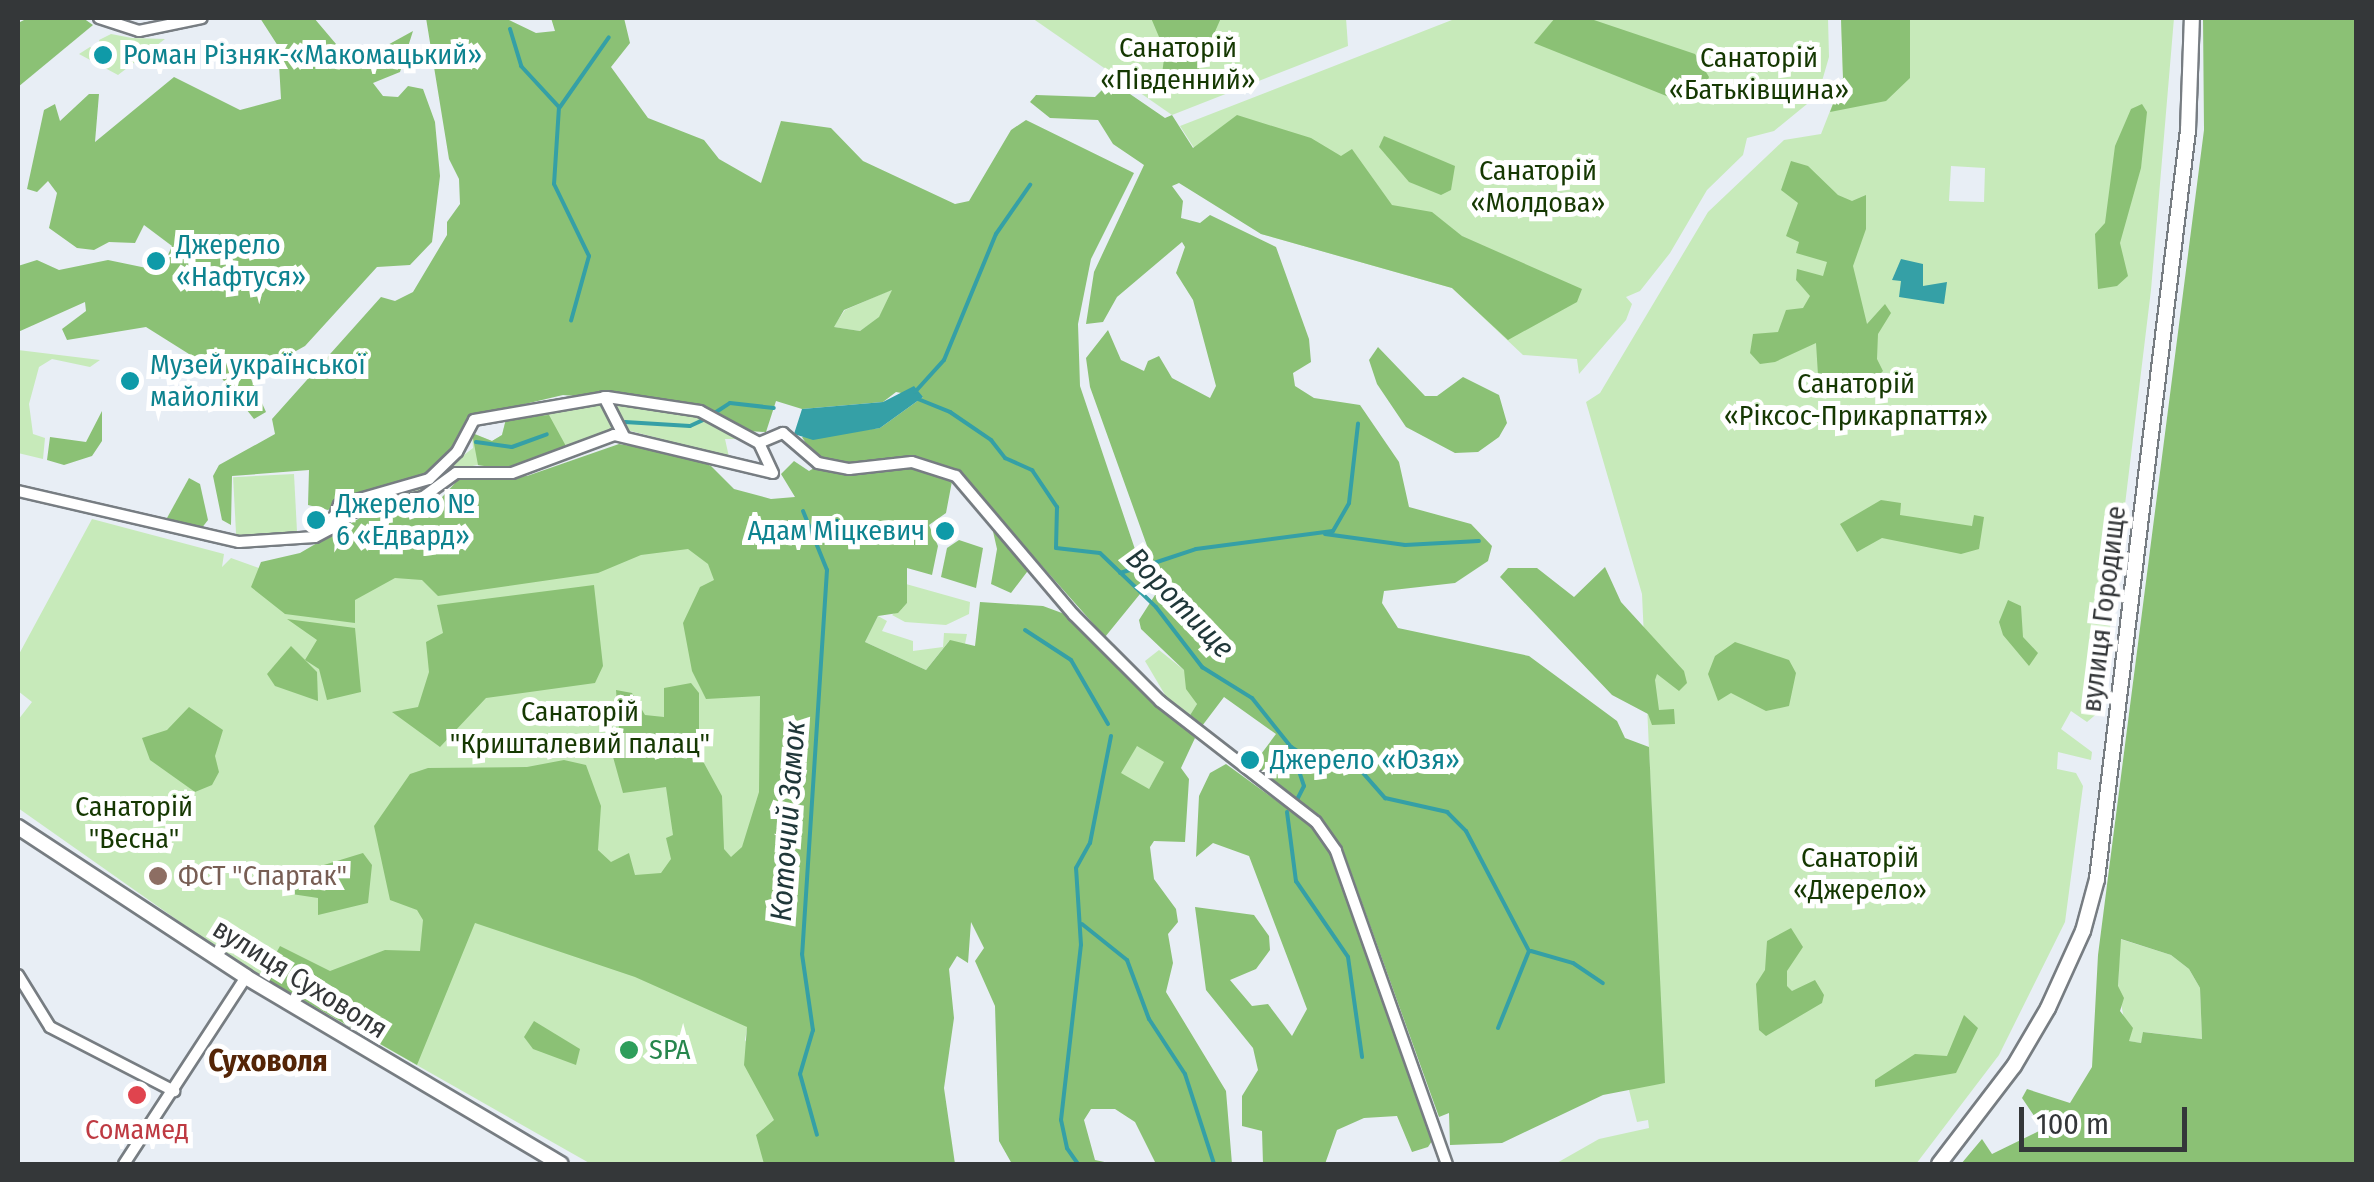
<!DOCTYPE html>
<meta charset="utf-8">
<style>
body{margin:0}
#map{position:relative;width:2374px;height:1182px;overflow:hidden;background:#e8eef5;font-family:"Fira Sans Condensed",sans-serif}
div>[style]{position:absolute}
.green>*{inset:0;background:#c7eaba;transform-origin:0 0}
.forest>*{inset:0;background:#8bc175}
.water>*{inset:0;background:#35a0a6}
.stream>*{height:4px;margin:-2px;padding:0 2px;transform-origin:2px;border-radius:2px;background:#35a0a6}
.roads{filter:drop-shadow(2px 0 #777d82) drop-shadow(-2px 0 #777d82) drop-shadow(0 2px #777d82) drop-shadow(0 -2px #777d82)}
.street>*{height:10px;margin:-5px;padding:0 5px;transform-origin:5px;border-radius:5px;background:#fff}
.secondary>*{height:14px;margin:-7px;padding:0 7px;transform-origin:7px;border-radius:7px;background:#fff}
.dots>*{width:28px;height:28px;translate:-50% -50%;box-sizing:border-box;border:5px solid #fff;border-radius:50%}
span{translate:-50% -50%;white-space:nowrap;text-align:center;line-height:1.15;-webkit-text-stroke:10px #fff;paint-order:stroke}
.park-label{font-size:28px;color:#153802}
.culture-label{font-size:28px;color:#0d838f}
.left{translate:0 -50%;text-align:left}
.right{translate:-100% -50%;text-align:right}
.street-label{font-size:28px;color:#343739}
.education-label{font-size:28px;color:#785e54}
.leisure-label{font-size:28px;color:#27864d}
.health-label{font-size:28px;color:#be3a42}
.water-label{font-size:30px;color:#1f3739;font-style:italic}
.neighbourhood-label{font-size:30px;color:#542507;font-weight:700}
.frame{position:absolute;inset:0;border:20px solid #343739;pointer-events:none}
.scale{position:absolute;left:2019px;top:1107px;width:168px;height:45px;box-sizing:border-box;border:5px solid #343739;border-top:0;padding-left:12px;font-size:30px;line-height:35px;white-space:nowrap;color:#343739;-webkit-text-stroke:8px #fff;paint-order:stroke}
</style>
<div id="map">
<div class="green">
<div style="clip-path:polygon(1032px 18px,1346px 18px,1348px 46px,1172px 115px)"></div>
<div style="clip-path:polygon(1457px 18px,1828px 18px,1829px 57px,1818px 95px,1774px 131px,1747px 138px,1743px 155px,1707px 190px,1670px 253px,1640px 291px,1626px 297px,1632px 304px,1626px 320px,1579px 374px,1577px 359px,1523px 355px,1452px 288px,1261px 234px,1237px 215px,1180px 126px)"></div>
<div style="clip-path:polygon(evenodd,1841px 18px,2174px 18px,2151px 290px,2100px 711px,2087px 722px,2071px 711px,2061px 729px,2092px 752px,2091px 760px,2058px 752px,2057px 769px,2076px 773px,2083px 786px,2065px 922px,1999px 1055px,1916px 1164px,1555px 1164px,1599px 1139px,1649px 1128px,1648px 1120px,1637px 1122px,1628px 1086px,1664px 1082px,1642px 594px,1586px 402px,1600px 393px,1708px 212px,1784px 140px,1821px 134px,1843px 78px,1841px 18px,1951px 166px,1985px 168px,1984px 202px,1949px 201px,1951px 166px)"></div>
<div style="clip-path:polygon(111px 34px,132px 38px,165px 39px,118px 75px,79px 54px,90px 47px,105px 57px,99px 40px)"></div>
<div style="clip-path:polygon(893px 289px,879px 318px,860px 331px,833px 327px,845px 310px)"></div>
<div style="clip-path:polygon(18px 350px,100px 360px,90px 367px,52px 359px,39px 367px,29px 404px,33px 434px,45px 438px,43px 459px,18px 453px)"></div>
<div style="clip-path:polygon(601px 402px,614px 425px,609px 434px,510px 470px,477px 465px,455px 470px,426px 493px,399px 494px,424px 486px,473px 448px,472px 433px,492px 441px,502px 435px,506px 419px)"></div>
<div style="clip-path:polygon(615px 403px,697px 416px,737px 439px,725px 439px,729px 457px,627px 430px)"></div>
<div style="left:294px;top:474px;width:59px;height:61px;rotate:87deg"></div>
<div style="clip-path:polygon(686px 481px,815px 656px,745px 1040px,823px 1164px,591px 1164px,244px 967px,18px 808px,18px 720px,32px 702px,18px 691px,18px 656px,92px 519px,224px 554px,222px 567px,231px 558px,270px 572px)"></div>
<div style="clip-path:polygon(906px 584px,970px 602px,969px 614px,946px 625px,905px 622px,892px 615px,907px 603px)"></div>
<div style="clip-path:polygon(878px 616px,887px 621px,882px 631px,913px 641px,913px 651px,943px 647px,944px 633px,967px 634px,965px 644px,949px 641px,926px 670px,865px 642px)"></div>
<div style="clip-path:polygon(1159px 650px,1184px 670px,1197px 704px,1187px 720px,1171px 705px,1145px 661px)"></div>
<div style="left:1137px;top:745px;width:33px;height:33px;rotate:31deg"></div>
<div style="clip-path:polygon(2120px 939px,2171px 955px,2189px 969px,2200px 988px,2202px 1039px,2144px 1032px,2141px 1043px,2128px 1041px,2118px 987px)"></div>
</div>
<div class="forest">
<div style="clip-path:polygon(28px 18px,83px 18px,93px 25px,18px 87px,18px 23px)"></div>
<div style="clip-path:polygon(260px 18px,314px 18px,353px 64px,413px 31px,400px 72px,373px 83px,383px 96px,398px 97px,408px 86px,423px 89px,435px 122px,440px 176px,432px 242px,410px 265px,377px 267px,305px 346px,258px 372px,247px 370px,266px 412px,254px 419px,216px 371px,146px 327px,67px 340px,62px 329px,86px 311px,85px 302px,18px 332px,18px 266px,37px 260px,59px 270px,108px 260px,161px 271px,172px 246px,144px 225px,135px 243px,109px 242px,94px 250px,77px 248px,49px 228px,57px 193px,48px 181px,37px 192px,27px 189px,44px 110px,55px 104px,60px 121px,89px 94px,99px 94px,95px 142px,174px 77px,240px 110px,281px 99px,278px 46px)"></div>
<div style="clip-path:polygon(evenodd,426px 18px,505px 18px,536px 33px,555px 31px,551px 18px,624px 18px,630px 43px,611px 67px,648px 118px,704px 140px,719px 159px,761px 183px,781px 121px,831px 128px,863px 161px,955px 204px,969px 201px,1011px 130px,1026px 120px,1134px 173px,1091px 259px,1078px 324px,1080px 386px,1143px 573px,1140px 594px,1105px 637px,979px 495px,936px 466px,848px 468px,818px 459px,807px 445px,802px 437px,880px 428px,923px 397px,896px 392px,883px 402px,802px 409px,776px 401px,766px 432px,747px 431px,699px 406px,563px 395px,474px 416px,450px 455px,420px 481px,369px 489px,328px 510px,308px 505px,309px 470px,232px 476px,231px 525px,222px 520px,213px 476px,219px 465px,275px 434px,272px 419px,381px 297px,395px 301px,413px 292px,447px 235px,447px 222px,460px 204px,459px 179px,449px 159px,426px 18px,892px 290px,879px 317px,860px 331px,834px 327px,844px 310px,892px 290px)"></div>
<div style="clip-path:polygon(1151px 18px,1221px 18px,1188px 93px,1171px 93px,1161px 82px,1165px 51px)"></div>
<div style="clip-path:polygon(1555px 18px,1588px 18px,1695px 54px,1709px 77px,1705px 87px,1684px 103px,1534px 43px)"></div>
<div style="clip-path:polygon(1841px 18px,1910px 18px,1910px 78px,1886px 101px,1830px 112px,1843px 78px)"></div>
<div style="clip-path:polygon(evenodd,2203px 18px,2356px 18px,2356px 1164px,1961px 1164px,1982px 1139px,1992px 1154px,2043px 1129px,2022px 1098px,2027px 1089px,2070px 1103px,2092px 1067px,2098px 955px,2204px 130px,2203px 18px,2121px 939px,2171px 955px,2189px 969px,2200px 988px,2202px 1039px,2143px 1032px,2141px 1043px,2129px 1041px,2133px 1028px,2120px 1011px,2124px 998px,2118px 986px,2121px 939px)"></div>
<div style="clip-path:polygon(1111px 81px,1165px 118px,1172px 115px,1193px 148px,1237px 115px,1311px 138px,1341px 156px,1352px 149px,1392px 205px,1432px 212px,1462px 236px,1582px 289px,1577px 302px,1508px 340px,1452px 288px,1261px 234px,1179px 183px,1172px 186px,1183px 201px,1181px 218px,1200px 223px,1210px 215px,1276px 247px,1309px 339px,1311px 362px,1293px 373px,1295px 386px,1314px 398px,1360px 405px,1399px 462px,1409px 507px,1471px 524px,1492px 546px,1488px 561px,1455px 583px,1384px 591px,1382px 603px,1398px 628px,1529px 656px,1617px 721px,1625px 738px,1649px 747px,1665px 1083px,1603px 1095px,1502px 1143px,1450px 1145px,1449px 1113px,1439px 1117px,1343px 850px,1320px 820px,1250px 769px,1276px 734px,1224px 697px,1199px 730px,1187px 720px,1197px 704px,1186px 689px,1184px 670px,1141px 629px,1139px 620px,1155px 595px,1155px 568px,1090px 387px,1086px 358px,1108px 330px,1121px 360px,1144px 371px,1148px 361px,1159px 356px,1172px 378px,1210px 398px,1216px 386px,1193px 300px,1176px 273px,1185px 247px,1182px 242px,1117px 297px,1103px 322px,1086px 324px,1094px 272px,1144px 165px,1113px 144px,1098px 120px,1050px 118px,1030px 102px,1036px 95px,1095px 97px)"></div>
<div style="clip-path:polygon(2142px 104px,2147px 112px,2141px 168px,2120px 243px,2128px 276px,2117px 286px,2098px 289px,2095px 234px,2105px 223px,2115px 146px,2131px 109px)"></div>
<div style="clip-path:polygon(1384px 136px,1455px 166px,1451px 190px,1441px 195px,1409px 182px,1379px 147px)"></div>
<div style="clip-path:polygon(1791px 161px,1808px 166px,1838px 195px,1852px 201px,1866px 195px,1866px 229px,1853px 266px,1867px 324px,1885px 304px,1891px 313px,1878px 334px,1877px 359px,1883px 371px,1872px 382px,1832px 388px,1818px 375px,1816px 343px,1775px 362px,1760px 364px,1750px 353px,1753px 334px,1778px 332px,1786px 310px,1803px 308px,1810px 296px,1796px 280px,1797px 269px,1823px 276px,1827px 262px,1796px 253px,1799px 242px,1786px 236px,1798px 203px,1781px 190px)"></div>
<div style="clip-path:polygon(1378px 347px,1425px 396px,1437px 396px,1463px 377px,1499px 395px,1507px 423px,1499px 437px,1478px 452px,1455px 453px,1406px 427px,1377px 384px,1369px 360px)"></div>
<div style="clip-path:polygon(102px 411px,102px 441px,92px 456px,64px 465px,47px 460px,50px 437px,86px 442px)"></div>
<div style="clip-path:polygon(549px 415px,567px 448px,510px 470px,478px 465px,472px 433px,492px 441px,502px 435px,506px 419px)"></div>
<div style="clip-path:polygon(evenodd,619px 444px,686px 455px,711px 466px,734px 489px,771px 499px,795px 497px,781px 474px,794px 461px,809px 471px,819px 465px,912px 464px,953px 476px,946px 513px,929px 525px,938px 546px,932px 575px,907px 568px,907px 603px,898px 613px,878px 616px,865px 642px,926px 670px,950px 640px,975px 646px,980px 602px,1043px 606px,1070px 616px,1195px 738px,1181px 768px,1189px 779px,1185px 842px,1154px 841px,1150px 847px,1154px 879px,1176px 909px,1178px 922px,1168px 934px,1173px 963px,1166px 992px,1226px 1091px,1232px 1164px,1156px 1164px,1135px 1122px,1115px 1109px,1091px 1109px,1084px 1120px,1095px 1160px,1114px 1164px,1012px 1164px,999px 1141px,995px 1006px,975px 961px,984px 948px,971px 922px,968px 963px,957px 956px,949px 969px,954px 1018px,944px 1088px,955px 1164px,764px 1164px,756px 1135px,774px 1120px,744px 1065px,747px 1027px,635px 977px,475px 923px,417px 1065px,263px 977px,280px 946px,330px 971px,385px 950px,420px 951px,423px 920px,417px 910px,390px 900px,374px 826px,410px 774px,428px 768px,527px 767px,564px 760px,586px 765px,601px 806px,598px 850px,611px 862px,629px 853px,635px 875px,661px 873px,671px 859px,666px 838px,673px 835px,666px 787px,623px 793px,610px 746px,619px 729px,616px 690px,632px 693px,645px 715px,664px 717px,664px 688px,691px 683px,699px 693px,699px 754px,722px 796px,724px 849px,731px 857px,742px 847px,759px 792px,760px 696px,706px 699px,692px 671px,683px 623px,700px 587px,714px 580px,708px 564px,688px 549px,641px 555px,598px 573px,438px 596px,422px 580px,395px 578px,355px 600px,355px 623px,285px 614px,251px 587px,261px 562px,300px 553px,365px 515px,430px 510px,458px 480px,527px 476px,619px 444px,1137px 746px,1164px 762px,1149px 789px,1121px 773px,1137px 746px)"></div>
<div style="clip-path:polygon(189px 478px,200px 484px,208px 520px,201px 529px,167px 518px)"></div>
<div style="clip-path:polygon(1881px 500px,1901px 503px,1900px 515px,1972px 526px,1974px 515px,1984px 517px,1979px 549px,1961px 554px,1882px 538px,1857px 552px,1840px 524px)"></div>
<div style="clip-path:polygon(990px 518px,1030px 568px,1011px 593px,991px 584px,997px 549px)"></div>
<div style="clip-path:polygon(959px 540px,983px 548px,976px 588px,941px 577px,947px 548px)"></div>
<div style="clip-path:polygon(1605px 567px,1621px 602px,1684px 671px,1687px 683px,1679px 691px,1657px 674px,1655px 680px,1659px 710px,1674px 709px,1675px 724px,1652px 725px,1648px 714px,1612px 695px,1500px 577px,1508px 568px,1537px 568px,1574px 597px)"></div>
<div style="clip-path:polygon(594px 585px,603px 666px,595px 683px,486px 698px,440px 747px,392px 712px,418px 707px,429px 672px,426px 642px,443px 633px,437px 605px)"></div>
<div style="clip-path:polygon(2008px 600px,2021px 606px,2023px 637px,2038px 653px,2029px 666px,2003px 635px,1999px 622px)"></div>
<div style="clip-path:polygon(287px 619px,355px 628px,361px 692px,327px 700px,319px 669px,305px 660px,317px 640px)"></div>
<div style="clip-path:polygon(1735px 642px,1789px 660px,1796px 673px,1789px 706px,1766px 711px,1731px 693px,1718px 701px,1708px 674px,1715px 656px)"></div>
<div style="clip-path:polygon(291px 646px,317px 672px,318px 701px,275px 686px,267px 674px)"></div>
<div style="clip-path:polygon(189px 707px,223px 730px,215px 756px,219px 772px,212px 785px,195px 792px,150px 760px,142px 738px,167px 730px)"></div>
<div style="clip-path:polygon(1226px 764px,1314px 828px,1334px 859px,1434px 1138px,1428px 1147px,1412px 1152px,1397px 1116px,1364px 1118px,1337px 1130px,1325px 1164px,1263px 1164px,1262px 1131px,1242px 1126px,1242px 1096px,1258px 1070px,1253px 1048px,1206px 990px,1195px 907px,1254px 915px,1269px 936px,1270px 950px,1256px 969px,1230px 980px,1252px 1006px,1268px 1004px,1292px 1036px,1307px 1009px,1249px 856px,1213px 843px,1196px 857px,1199px 796px,1210px 773px)"></div>
<div style="clip-path:polygon(363px 853px,372px 865px,368px 903px,318px 915px,318px 898px,285px 893px,301px 872px)"></div>
<div style="clip-path:polygon(1791px 928px,1803px 947px,1787px 971px,1787px 986px,1792px 991px,1815px 980px,1824px 995px,1822px 1003px,1766px 1036px,1759px 1030px,1756px 984px,1765px 970px,1767px 941px)"></div>
<div style="clip-path:polygon(1964px 1015px,1978px 1028px,1956px 1073px,1875px 1087px,1875px 1080px,1915px 1054px,1947px 1056px)"></div>
<div style="clip-path:polygon(534px 1021px,580px 1049px,576px 1065px,533px 1049px,524px 1037px)"></div>
</div>
<div class="water">
<div style="clip-path:polygon(1901px 259px,1923px 264px,1923px 286px,1947px 282px,1944px 304px,1899px 297px,1901px 281px,1892px 280px)"></div>
<div style="clip-path:polygon(914px 386px,923px 397px,880px 428px,813px 440px,794px 434px,802px 409px,883px 402px)"></div>
</div>
<div class="stream">
<div style="left:510px;top:29px;width:39px;rotate:73deg"></div>
<div style="left:521px;top:66px;width:56px;rotate:47.2deg"></div>
<div style="left:559px;top:107px;width:77px;rotate:93.7deg"></div>
<div style="left:554px;top:184px;width:80px;rotate:64.1deg"></div>
<div style="left:589px;top:256px;width:67px;rotate:105.5deg"></div>
<div style="left:560px;top:107px;width:85px;rotate:-55deg"></div>
<div style="left:915px;top:392px;width:43px;rotate:-47.8deg"></div>
<div style="left:944px;top:360px;width:136px;rotate:-67.6deg"></div>
<div style="left:996px;top:234px;width:60px;rotate:-55.2deg"></div>
<div style="left:918px;top:399px;width:35px;rotate:22deg"></div>
<div style="left:950px;top:412px;width:50px;rotate:34.3deg"></div>
<div style="left:991px;top:440px;width:23px;rotate:52deg"></div>
<div style="left:1005px;top:458px;width:30px;rotate:24deg"></div>
<div style="left:1032px;top:470px;width:45px;rotate:56deg"></div>
<div style="left:1057px;top:507px;width:41px;rotate:91.4deg"></div>
<div style="left:1056px;top:548px;width:44px;rotate:6.5deg"></div>
<div style="left:1100px;top:553px;width:78px;rotate:44deg"></div>
<div style="left:1156px;top:607px;width:76px;rotate:52.5deg"></div>
<div style="left:1202px;top:667px;width:59px;rotate:31.8deg"></div>
<div style="left:1252px;top:698px;width:63px;rotate:51.5deg"></div>
<div style="left:1291px;top:747px;width:22px;rotate:32deg"></div>
<div style="left:1310px;top:759px;width:39px;rotate:-3deg"></div>
<div style="left:1349px;top:757px;width:55px;rotate:48.7deg"></div>
<div style="left:1385px;top:798px;width:64px;rotate:12.7deg"></div>
<div style="left:1447px;top:812px;width:27px;rotate:45deg"></div>
<div style="left:1466px;top:831px;width:136px;rotate:62.3deg"></div>
<div style="left:1529px;top:951px;width:83px;rotate:111.9deg"></div>
<div style="left:713px;top:414px;width:20px;rotate:-33deg"></div>
<div style="left:730px;top:403px;width:44px;rotate:6.5deg"></div>
<div style="left:625px;top:422px;width:65px;rotate:3.5deg"></div>
<div style="left:690px;top:426px;width:17px;rotate:-25deg"></div>
<div style="left:476px;top:442px;width:36px;rotate:8deg"></div>
<div style="left:512px;top:447px;width:37px;rotate:-20deg"></div>
<div style="left:803px;top:511px;width:64px;rotate:67.9deg"></div>
<div style="left:827px;top:570px;width:385px;rotate:93.7deg"></div>
<div style="left:802px;top:954px;width:77px;rotate:81.8deg"></div>
<div style="left:813px;top:1030px;width:46px;rotate:106.5deg"></div>
<div style="left:800px;top:1074px;width:63px;rotate:74.4deg"></div>
<div style="left:1325px;top:534px;width:81px;rotate:7.8deg"></div>
<div style="left:1405px;top:545px;width:74px;rotate:-3.1deg"></div>
<div style="left:1154px;top:563px;width:44px;rotate:-18.4deg"></div>
<div style="left:1196px;top:549px;width:138px;rotate:-7.5deg"></div>
<div style="left:1333px;top:531px;width:32px;rotate:-60deg"></div>
<div style="left:1349px;top:503px;width:80px;rotate:-83.5deg"></div>
<div style="left:1120px;top:573px;width:24px;rotate:-17deg"></div>
<div style="left:1025px;top:630px;width:55px;rotate:33.1deg"></div>
<div style="left:1071px;top:660px;width:74px;rotate:60deg"></div>
<div style="left:1291px;top:747px;width:41px;rotate:71.6deg"></div>
<div style="left:1304px;top:786px;width:16px;rotate:117deg"></div>
<div style="left:1287px;top:812px;width:70px;rotate:82.6deg"></div>
<div style="left:1296px;top:881px;width:92px;rotate:55.6deg"></div>
<div style="left:1348px;top:957px;width:101px;rotate:82deg"></div>
<div style="left:1082px;top:924px;width:58px;rotate:38.7deg"></div>
<div style="left:1127px;top:960px;width:63px;rotate:69.6deg"></div>
<div style="left:1149px;top:1019px;width:66px;rotate:56.8deg"></div>
<div style="left:1185px;top:1074px;width:95px;rotate:72.1deg"></div>
<div style="left:1531px;top:951px;width:44px;rotate:15.9deg"></div>
<div style="left:1573px;top:963px;width:36px;rotate:34deg"></div>
<div style="left:1078px;top:1164px;width:19px;rotate:-125deg"></div>
<div style="left:1067px;top:1148px;width:29px;rotate:-102deg"></div>
<div style="left:1061px;top:1120px;width:176px;rotate:-83.5deg"></div>
<div style="left:1081px;top:945px;width:77px;rotate:-93.7deg"></div>
<div style="left:1076px;top:868px;width:29px;rotate:-61deg"></div>
<div style="left:1090px;top:843px;width:109px;rotate:-78.9deg"></div>
</div>
<div class="roads">
<div class="street">
<div style="left:99px;top:18px;width:42px;rotate:18deg"></div>
<div style="left:139px;top:31px;width:64px;rotate:-11.7deg"></div>
<div style="left:604px;top:397px;width:44px;rotate:62.9deg"></div>
<div style="left:759px;top:443px;width:26px;rotate:-23deg"></div>
<div style="left:783px;top:433px;width:46px;rotate:40.6deg"></div>
<div style="left:818px;top:463px;width:32px;rotate:11deg"></div>
<div style="left:849px;top:469px;width:63px;rotate:-6.3deg"></div>
<div style="left:912px;top:462px;width:46px;rotate:17.7deg"></div>
<div style="left:956px;top:476px;width:182px;rotate:49.7deg"></div>
<div style="left:1074px;top:615px;width:122px;rotate:45deg"></div>
<div style="left:1160px;top:701px;width:197px;rotate:37.8deg"></div>
<div style="left:1316px;top:822px;width:35px;rotate:55deg"></div>
<div style="left:1336px;top:851px;width:332px;rotate:70.5deg"></div>
<div style="left:18px;top:491px;width:227px;rotate:13deg"></div>
<div style="left:239px;top:542px;width:76px;rotate:-3.8deg"></div>
<div style="left:315px;top:537px;width:17px;rotate:-28deg"></div>
<div style="left:330px;top:529px;width:28px;rotate:-38deg"></div>
<div style="left:352px;top:512px;width:73px;rotate:-11.9deg"></div>
<div style="left:423px;top:497px;width:41px;rotate:-36deg"></div>
<div style="left:456px;top:473px;width:56px"></div>
<div style="left:512px;top:473px;width:109px;rotate:-20.4deg"></div>
<div style="left:614px;top:435px;width:163px;rotate:13.4deg"></div>
<div style="left:773px;top:473px;width:33px;rotate:-115deg"></div>
<div style="left:759px;top:443px;width:67px;rotate:-151.5deg"></div>
<div style="left:700px;top:411px;width:94px;rotate:-171.4deg"></div>
<div style="left:607px;top:397px;width:135px;rotate:170.2deg"></div>
<div style="left:474px;top:420px;width:36px;rotate:118deg"></div>
<div style="left:457px;top:452px;width:39px;rotate:136deg"></div>
<div style="left:429px;top:479px;width:94px;rotate:163.9deg"></div>
<div style="left:339px;top:505px;width:26px;rotate:111deg"></div>
<div style="left:18px;top:975px;width:61px;rotate:58.4deg"></div>
<div style="left:50px;top:1027px;width:140px;rotate:27.3deg"></div>
<div style="left:124px;top:1164px;width:223px;rotate:-56.9deg"></div>
</div>
<div class="secondary">
<div style="left:18px;top:827px;width:273px;rotate:33.3deg"></div>
<div style="left:246px;top:977px;width:366px;rotate:30.7deg"></div>
<div style="left:1939px;top:1164px;width:123px;rotate:-52.6deg"></div>
<div style="left:2014px;top:1066px;width:67px;rotate:-59.6deg"></div>
<div style="left:2048px;top:1008px;width:85px;rotate:-65.6deg"></div>
<div style="left:2083px;top:931px;width:54px;rotate:-74.9deg"></div>
<div style="left:2097px;top:879px;width:755px;rotate:-83.07deg"></div>
<div style="left:2188px;top:130px;width:112px;rotate:-88deg"></div>
</div>
</div>
<div class="dots">
<div style="left:103px;top:55px;background:#0f9aa8"></div>
<div style="left:156px;top:261px;background:#0f9aa8"></div>
<div style="left:130px;top:381px;background:#0f9aa8"></div>
<div style="left:316px;top:520px;background:#0f9aa8"></div>
<div style="left:945px;top:531px;background:#0f9aa8"></div>
<div style="left:1250px;top:760px;background:#0f9aa8"></div>
<div style="left:158px;top:876px;background:#8d6e63"></div>
<div style="left:629px;top:1050px;background:#2e9e5b"></div>
<div style="left:137px;top:1095px;background:#e0444e"></div>
</div>
<div class="park-label">
<span style="left:1178px;top:64px">Санаторій<br>«Південний»</span>
<span style="left:1759px;top:74px">Санаторій<br>«Батьківщина»</span>
<span style="left:1538px;top:187px">Санаторій<br>«Молдова»</span>
<span style="left:1856px;top:400px">Санаторій<br>«Ріксос-Прикарпаття»</span>
<span style="left:580px;top:728px">Санаторій<br>"Кришталевий палац"</span>
<span style="left:134px;top:823px">Санаторій<br>"Весна"</span>
<span style="left:1860px;top:874px">Санаторій<br>«Джерело»</span>
</div>
<div class="culture-label">
<span class="left" style="left:123px;top:55px">Роман Різняк-«Макомацький»</span>
<span class="left" style="left:176px;top:261px">Джерело<br>«Нафтуся»</span>
<span class="left" style="left:150px;top:381px">Музей української<br>майоліки</span>
<span class="left" style="left:336px;top:520px">Джерело №<br>6 «Едвард»</span>
<span class="right" style="left:925px;top:531px">Адам Міцкевич</span>
<span class="left" style="left:1270px;top:760px">Джерело «Юзя»</span>
</div>
<div class="street-label">
<span style="left:2104px;top:609px;rotate:-83deg">вулиця Городище</span>
<span style="left:300px;top:979px;rotate:32deg">вулиця Суховоля</span>
</div>
<div class="education-label">
<span class="left" style="left:178px;top:876px">ФСТ "Спартак"</span>
</div>
<div class="leisure-label">
<span class="left" style="left:649px;top:1050px">SPA</span>
</div>
<div class="health-label">
<span style="left:137px;top:1130px">Сомамед</span>
</div>
<div class="water-label">
<span style="left:1180px;top:603px;rotate:46deg">Воротище</span>
<span style="left:788px;top:821px;rotate:-86deg">Коточий Замок</span>
</div>
<div class="neighbourhood-label">
<span style="left:268px;top:1061px">Суховоля</span>
</div>
<div class="frame"></div>
<div class="scale">100 m</div>
</div>
